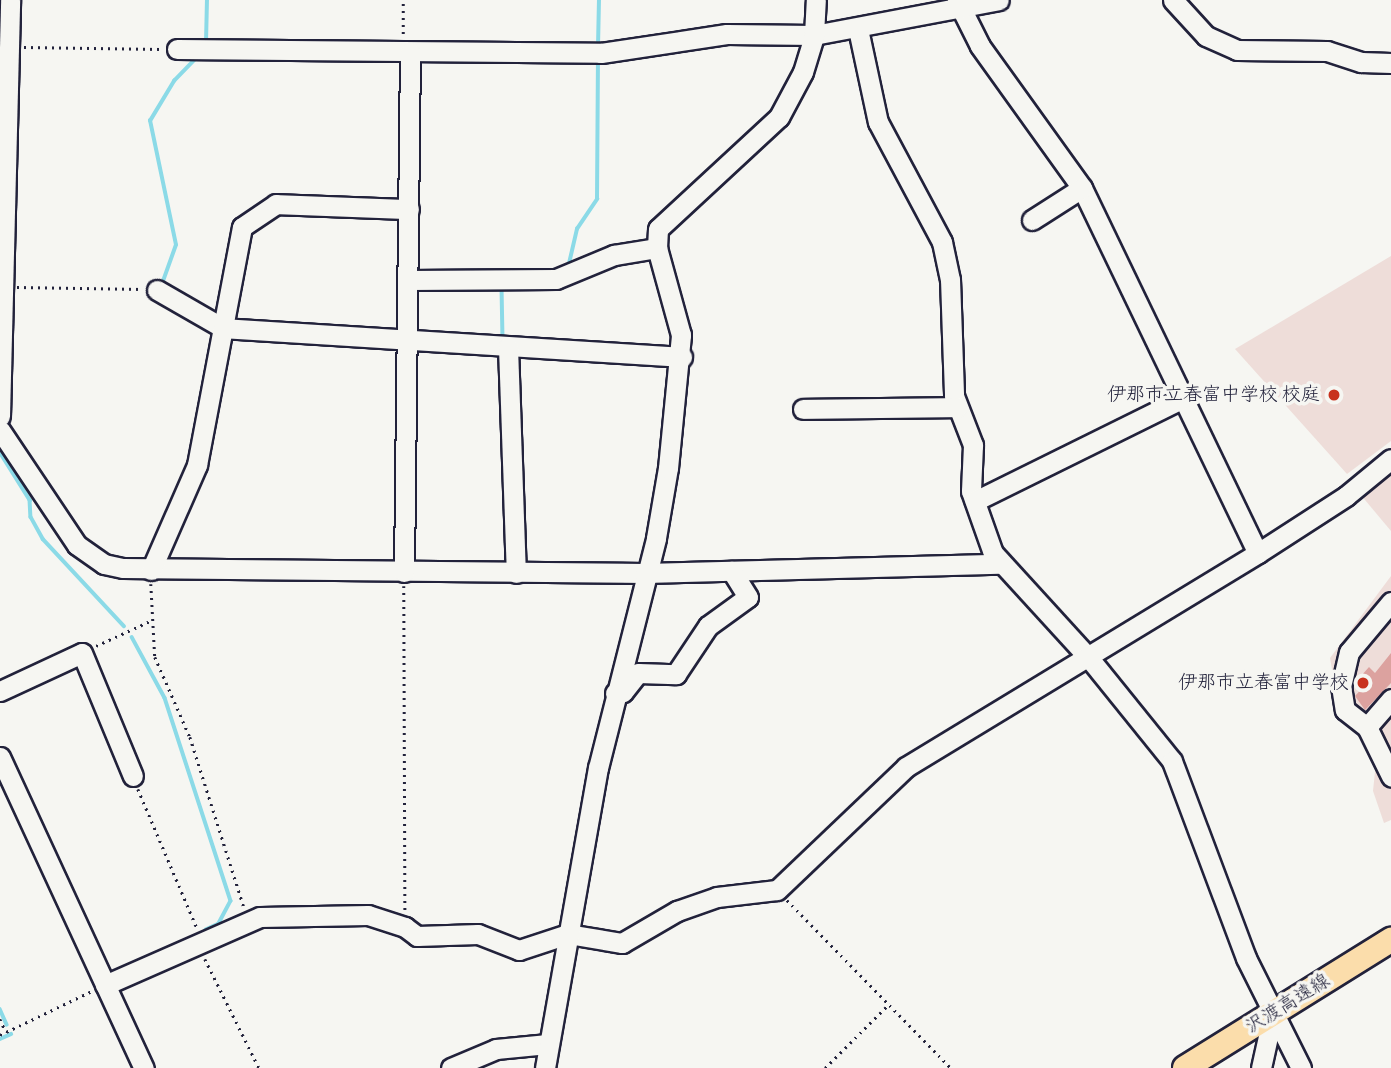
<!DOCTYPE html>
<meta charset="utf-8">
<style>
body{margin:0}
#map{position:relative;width:1391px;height:1068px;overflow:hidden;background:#f6f6f2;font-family:Pangolin,"Klee One",sans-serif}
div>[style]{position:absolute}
.built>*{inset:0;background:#eeddd9}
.stream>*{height:3.5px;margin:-1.75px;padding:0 1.75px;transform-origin:1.75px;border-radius:1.75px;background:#8bdae7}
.building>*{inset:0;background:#dca29f}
.path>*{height:2.5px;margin-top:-1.25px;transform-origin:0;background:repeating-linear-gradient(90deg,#22223b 0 2px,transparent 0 7px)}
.roads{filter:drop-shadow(2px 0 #22223b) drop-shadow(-2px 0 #22223b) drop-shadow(0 2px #22223b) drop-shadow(0 -2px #22223b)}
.minor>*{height:19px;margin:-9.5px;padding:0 9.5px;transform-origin:9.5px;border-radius:9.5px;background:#f6f6f2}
.major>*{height:24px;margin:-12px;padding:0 12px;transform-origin:12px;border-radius:12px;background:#fbddab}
.dots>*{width:19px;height:19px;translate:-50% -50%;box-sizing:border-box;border:4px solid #f6f6f2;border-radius:50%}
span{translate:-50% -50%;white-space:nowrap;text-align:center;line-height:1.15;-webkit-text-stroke:7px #f6f6f2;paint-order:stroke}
.poi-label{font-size:19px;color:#22223b}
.right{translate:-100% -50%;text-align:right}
.street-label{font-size:19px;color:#22223b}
</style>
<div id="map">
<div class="built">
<div style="clip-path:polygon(1391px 256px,1391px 441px,1347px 474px,1235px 349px)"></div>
<div style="clip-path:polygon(1391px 468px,1391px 531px,1360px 494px)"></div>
<div style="clip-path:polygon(1391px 576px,1391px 820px,1384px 823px,1373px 791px,1377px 752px,1339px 709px,1330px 658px)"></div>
</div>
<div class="stream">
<div style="left:206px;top:43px;width:43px;rotate:-88.7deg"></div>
<div style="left:598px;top:47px;width:47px;rotate:-88.8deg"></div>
<div style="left:568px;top:268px;width:40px;rotate:-77deg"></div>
<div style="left:577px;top:229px;width:36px;rotate:-56deg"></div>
<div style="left:597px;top:199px;width:141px;rotate:-89.6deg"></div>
<div style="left:162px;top:284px;width:41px;rotate:-70.3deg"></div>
<div style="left:176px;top:245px;width:127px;rotate:-101.8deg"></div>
<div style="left:150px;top:121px;width:47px;rotate:-59deg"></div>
<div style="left:174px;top:81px;width:33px;rotate:-46deg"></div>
<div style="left:502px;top:287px;width:52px;rotate:88.9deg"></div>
<div style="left:0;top:452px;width:57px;rotate:58deg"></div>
<div style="left:30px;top:500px;width:17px;rotate:87deg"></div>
<div style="left:31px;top:517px;width:25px;rotate:61deg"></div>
<div style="left:43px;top:539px;width:119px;rotate:47deg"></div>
<div style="left:132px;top:637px;width:69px;rotate:61.6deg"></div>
<div style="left:165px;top:698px;width:213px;rotate:72deg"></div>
<div style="left:231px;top:901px;width:26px;rotate:118deg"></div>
<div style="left:219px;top:924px;width:14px;rotate:155deg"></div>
<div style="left:0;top:1009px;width:17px;rotate:66deg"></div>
<div style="left:0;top:1039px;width:12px;rotate:-24deg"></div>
</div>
<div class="building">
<div style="clip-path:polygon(1391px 653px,1391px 683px,1365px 710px,1355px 696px,1368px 682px,1361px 676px,1369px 667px,1375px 673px)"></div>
</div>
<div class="path">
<div style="left:403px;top:34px;width:34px;rotate:-90deg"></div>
<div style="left:24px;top:47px;width:137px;rotate:0.8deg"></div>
<div style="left:17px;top:287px;width:126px;rotate:0.9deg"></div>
<div style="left:151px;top:584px;width:73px;rotate:86.9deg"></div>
<div style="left:155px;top:657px;width:87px;rotate:66.4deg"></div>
<div style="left:190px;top:737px;width:178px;rotate:72.4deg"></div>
<div style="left:404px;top:586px;width:326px;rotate:89.8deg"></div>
<div style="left:96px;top:646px;width:60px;rotate:-24.8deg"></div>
<div style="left:138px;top:789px;width:151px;rotate:67deg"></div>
<div style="left:787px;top:900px;width:235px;rotate:45.7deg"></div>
<div style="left:205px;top:959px;width:122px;rotate:63.6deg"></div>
<div style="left:0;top:1019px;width:14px;rotate:65deg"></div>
<div style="left:0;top:1035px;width:102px;rotate:-25.6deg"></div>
<div style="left:825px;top:1068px;width:91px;rotate:-45deg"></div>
</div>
<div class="roads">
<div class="minor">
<div style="left:957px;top:0;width:51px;rotate:63.4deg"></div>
<div style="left:980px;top:46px;width:175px;rotate:54.3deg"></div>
<div style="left:1082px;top:188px;width:405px;rotate:64.3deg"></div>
<div style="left:1173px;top:0;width:49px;rotate:47.5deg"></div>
<div style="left:1206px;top:36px;width:34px;rotate:24deg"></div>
<div style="left:1237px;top:50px;width:90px;rotate:0.6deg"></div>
<div style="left:1327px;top:51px;width:36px;rotate:18deg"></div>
<div style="left:1361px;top:62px;width:30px;rotate:2deg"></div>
<div style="left:858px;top:29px;width:95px;rotate:77.9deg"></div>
<div style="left:878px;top:122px;width:136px;rotate:61.9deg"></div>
<div style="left:942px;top:242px;width:38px;rotate:78deg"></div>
<div style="left:950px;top:279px;width:117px;rotate:88deg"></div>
<div style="left:954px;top:396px;width:53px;rotate:68.8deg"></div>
<div style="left:973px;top:445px;width:46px;rotate:92.5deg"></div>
<div style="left:971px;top:491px;width:66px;rotate:70.5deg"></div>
<div style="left:993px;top:553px;width:142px;rotate:47.6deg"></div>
<div style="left:1089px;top:658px;width:132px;rotate:51.1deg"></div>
<div style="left:1172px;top:761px;width:210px;rotate:69.4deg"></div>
<div style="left:1246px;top:958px;width:123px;rotate:63.4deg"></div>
<div style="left:177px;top:49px;width:424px;rotate:0.5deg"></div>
<div style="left:601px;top:53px;width:127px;rotate:-8.6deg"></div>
<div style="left:727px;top:34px;width:87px;rotate:0.7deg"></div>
<div style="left:814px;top:35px;width:188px;rotate:-10.7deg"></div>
<div style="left:1032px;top:220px;width:59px;rotate:-32.6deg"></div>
<div style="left:410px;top:280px;width:146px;rotate:-0.4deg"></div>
<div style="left:556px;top:279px;width:63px;rotate:-22.5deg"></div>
<div style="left:614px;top:255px;width:44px;rotate:-9.2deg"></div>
<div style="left:157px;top:290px;width:76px;rotate:29.9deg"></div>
<div style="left:223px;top:328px;width:460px;rotate:3.6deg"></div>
<div style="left:508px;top:347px;width:226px;rotate:88deg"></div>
<div style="left:803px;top:409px;width:154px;rotate:-0.7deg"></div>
<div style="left:0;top:416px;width:416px;rotate:-88.6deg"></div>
<div style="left:0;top:430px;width:138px;rotate:56.2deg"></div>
<div style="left:77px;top:545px;width:33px;rotate:35deg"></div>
<div style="left:104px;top:564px;width:19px;rotate:12deg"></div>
<div style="left:123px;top:568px;width:522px;rotate:0.55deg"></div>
<div style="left:645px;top:573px;width:354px;rotate:-1.5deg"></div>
<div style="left:975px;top:501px;width:232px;rotate:-26.3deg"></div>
<div style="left:151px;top:570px;width:115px;rotate:-66.3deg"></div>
<div style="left:197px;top:465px;width:242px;rotate:-79.3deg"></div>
<div style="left:242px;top:227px;width:41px;rotate:-34.1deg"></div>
<div style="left:276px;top:204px;width:133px;rotate:2.2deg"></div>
<div style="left:404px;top:572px;width:520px;rotate:-89.34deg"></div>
<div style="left:1391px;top:602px;width:65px;rotate:130deg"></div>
<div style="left:1349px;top:652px;width:35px;rotate:103deg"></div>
<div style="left:1341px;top:686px;width:24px;rotate:81deg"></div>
<div style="left:1345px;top:710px;width:28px;rotate:38deg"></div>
<div style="left:1367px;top:727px;width:55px;rotate:63.9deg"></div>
<div style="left:0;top:691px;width:90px;rotate:-24.9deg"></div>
<div style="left:82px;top:653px;width:133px;rotate:67.5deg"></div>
<div style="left:615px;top:693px;width:8px;rotate:-7deg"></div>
<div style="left:623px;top:692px;width:24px;rotate:-52deg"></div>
<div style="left:638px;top:673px;width:38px;rotate:2deg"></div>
<div style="left:676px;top:674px;width:58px;rotate:-56.3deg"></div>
<div style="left:708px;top:626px;width:49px;rotate:-35.9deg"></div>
<div style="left:748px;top:597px;width:31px;rotate:-122deg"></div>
<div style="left:1367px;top:727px;width:37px;rotate:-49deg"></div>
<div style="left:0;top:757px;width:343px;rotate:65.2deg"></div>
<div style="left:105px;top:985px;width:169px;rotate:-23.7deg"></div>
<div style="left:260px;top:917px;width:108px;rotate:-1.1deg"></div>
<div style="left:368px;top:915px;width:39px;rotate:18deg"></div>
<div style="left:405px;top:927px;width:15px;rotate:37deg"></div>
<div style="left:417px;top:936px;width:61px;rotate:-1.9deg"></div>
<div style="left:478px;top:934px;width:44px;rotate:21.3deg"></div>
<div style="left:519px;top:950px;width:52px;rotate:-18.1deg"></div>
<div style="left:568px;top:934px;width:55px;rotate:9.5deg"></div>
<div style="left:622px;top:943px;width:64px;rotate:-30.2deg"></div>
<div style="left:677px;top:911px;width:42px;rotate:-19.3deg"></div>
<div style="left:717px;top:897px;width:60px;rotate:-6.7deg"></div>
<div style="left:777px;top:890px;width:178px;rotate:-43.6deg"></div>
<div style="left:906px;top:767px;width:412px;rotate:-31.3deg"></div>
<div style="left:1258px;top:553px;width:105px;rotate:-32.9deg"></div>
<div style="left:1346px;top:496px;width:58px;rotate:-39.4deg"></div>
<div style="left:451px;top:1068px;width:49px;rotate:-22.9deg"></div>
<div style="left:496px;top:1049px;width:52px;rotate:-5.5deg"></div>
<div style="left:545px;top:1068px;width:305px;rotate:-80deg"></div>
<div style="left:598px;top:768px;width:237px;rotate:-75.8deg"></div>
<div style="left:656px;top:538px;width:71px;rotate:-80.3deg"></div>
<div style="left:668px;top:468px;width:134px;rotate:-84.4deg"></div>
<div style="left:681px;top:335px;width:90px;rotate:-105.4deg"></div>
<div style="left:657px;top:248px;width:19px;rotate:-87deg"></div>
<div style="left:658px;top:229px;width:165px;rotate:-42.8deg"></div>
<div style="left:779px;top:117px;width:51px;rotate:-61.9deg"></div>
<div style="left:803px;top:72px;width:39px;rotate:-73deg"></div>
<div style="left:814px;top:35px;width:35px;rotate:-87deg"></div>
<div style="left:1261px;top:1068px;width:55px;rotate:-77.5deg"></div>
</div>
<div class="major">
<div style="left:1185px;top:1068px;width:243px;rotate:-31.9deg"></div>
</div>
</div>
<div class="dots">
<div style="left:1334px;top:395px;background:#c8321e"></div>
<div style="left:1363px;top:683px;background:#c8321e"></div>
</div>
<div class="poi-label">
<span class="right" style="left:1320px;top:395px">伊那市立春富中学校 校庭</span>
<span class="right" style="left:1349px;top:683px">伊那市立春富中学校</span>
</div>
<div class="street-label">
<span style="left:1288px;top:1004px;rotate:-32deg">沢渡高遠線</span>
</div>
</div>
